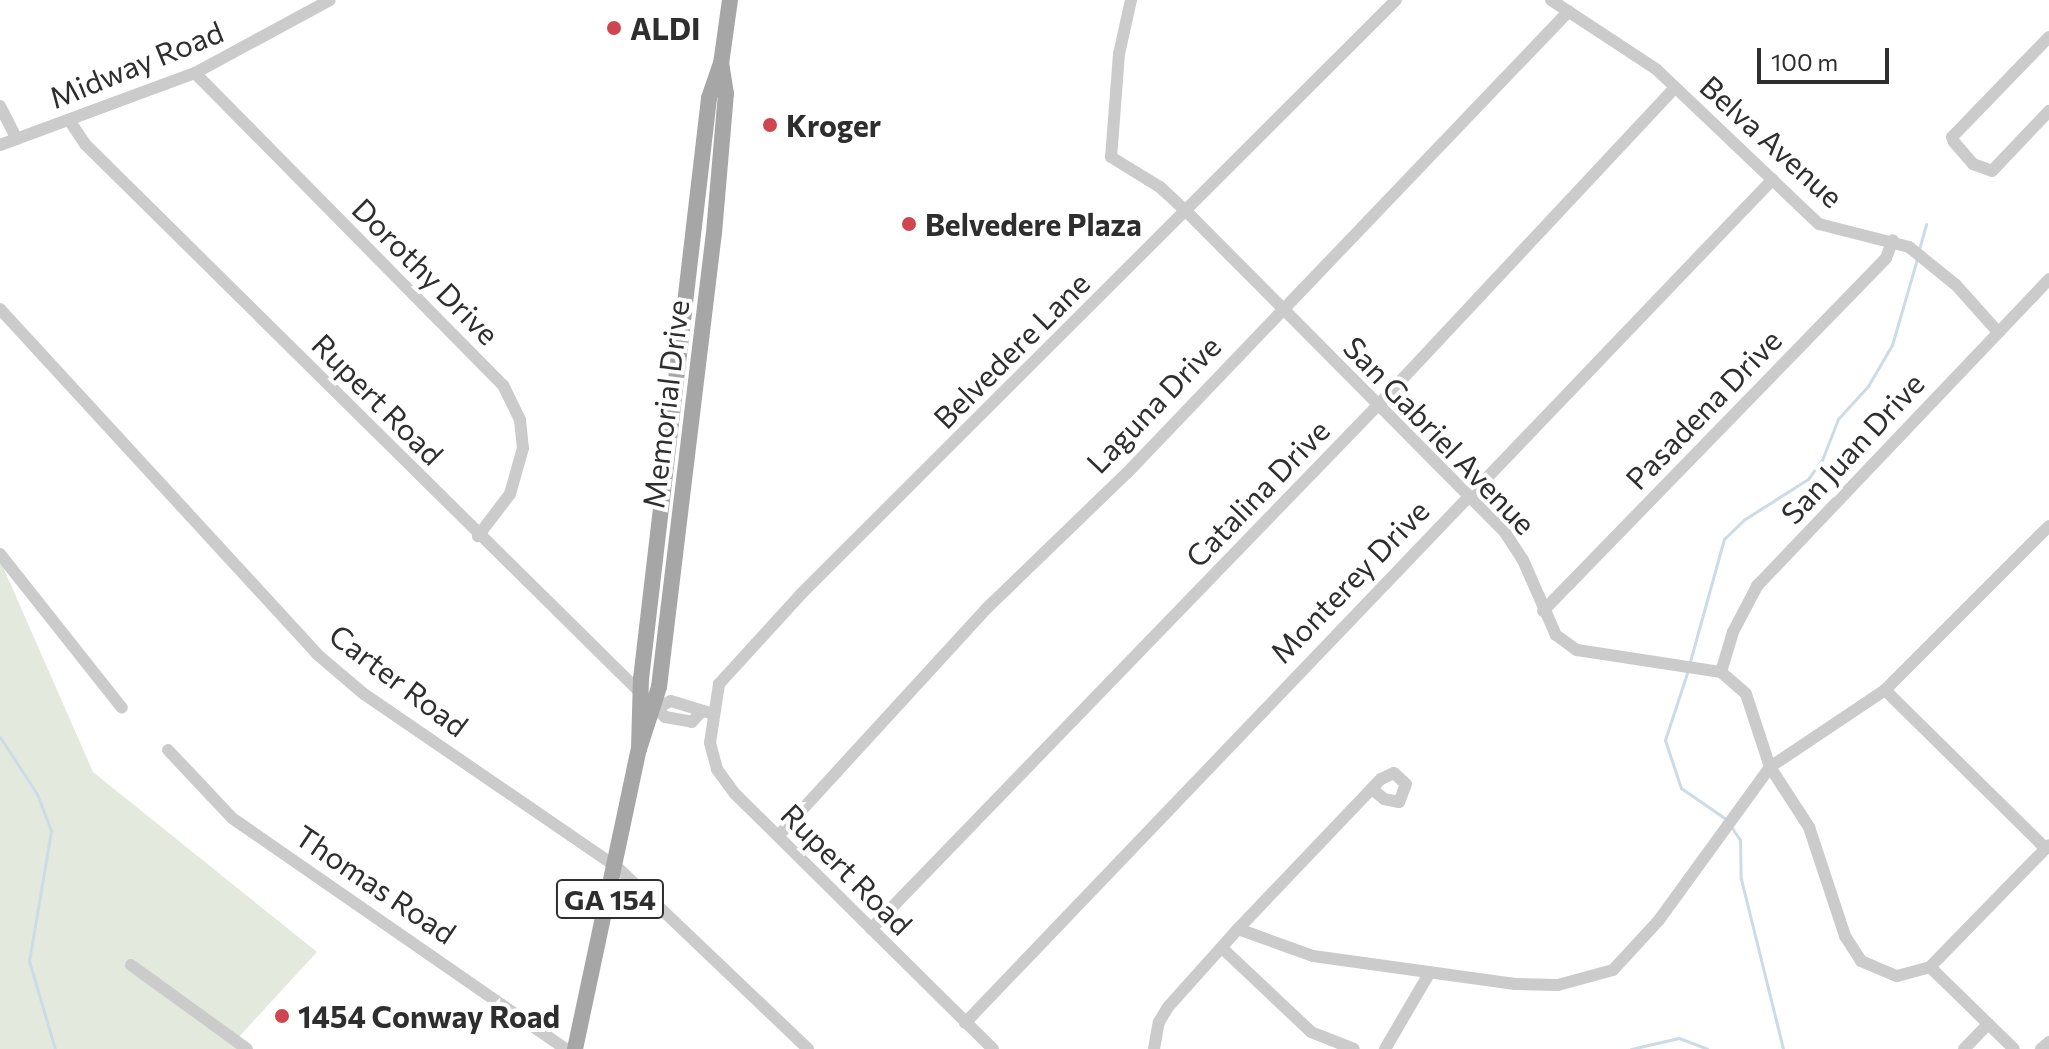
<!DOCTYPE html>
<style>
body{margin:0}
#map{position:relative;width:2049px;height:1049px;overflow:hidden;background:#fff;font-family:Commissioner,sans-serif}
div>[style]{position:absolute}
.green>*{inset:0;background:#e4e9dd}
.stream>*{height:3px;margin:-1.5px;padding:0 1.5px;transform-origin:1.5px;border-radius:1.5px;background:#ccdce7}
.minor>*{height:12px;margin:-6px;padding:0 6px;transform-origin:6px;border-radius:6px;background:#cbcbcb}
.major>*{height:16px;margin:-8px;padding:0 8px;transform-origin:8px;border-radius:8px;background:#a6a6a6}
.dots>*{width:22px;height:22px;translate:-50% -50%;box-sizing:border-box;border:4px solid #fff;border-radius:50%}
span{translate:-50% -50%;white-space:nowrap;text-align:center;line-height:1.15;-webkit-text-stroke:8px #fff;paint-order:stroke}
.shield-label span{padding:2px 6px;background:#fff;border:2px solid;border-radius:6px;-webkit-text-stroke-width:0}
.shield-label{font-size:28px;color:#2e2e2e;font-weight:700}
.poi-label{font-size:30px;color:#2e2e2e;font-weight:700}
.left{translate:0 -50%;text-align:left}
.street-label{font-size:30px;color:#2e2e2e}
.scale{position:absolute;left:1757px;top:48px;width:132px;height:36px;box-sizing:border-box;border:4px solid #2e2e2e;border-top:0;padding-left:10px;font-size:24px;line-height:28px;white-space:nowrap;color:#2e2e2e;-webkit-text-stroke:6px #fff;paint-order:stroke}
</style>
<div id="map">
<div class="green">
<div style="clip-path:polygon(0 560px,93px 772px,317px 952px,237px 1039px,248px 1049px,0 1049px)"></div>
</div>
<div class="stream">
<div style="left:1919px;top:249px;width:26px;rotate:-74deg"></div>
<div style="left:1689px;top:665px;width:131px;rotate:-74.5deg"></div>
<div style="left:1724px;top:539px;width:29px;rotate:-44deg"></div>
<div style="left:1745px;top:519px;width:75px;rotate:-32.4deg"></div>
<div style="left:1808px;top:479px;width:24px;rotate:-54deg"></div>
<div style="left:1822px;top:460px;width:44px;rotate:-68.7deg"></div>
<div style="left:1838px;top:419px;width:45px;rotate:-47.7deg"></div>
<div style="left:1868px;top:386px;width:48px;rotate:-59.7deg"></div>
<div style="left:1892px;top:345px;width:90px;rotate:-73.8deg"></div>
<div style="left:1687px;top:673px;width:71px;rotate:108.2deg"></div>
<div style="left:1665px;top:740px;width:51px;rotate:71.6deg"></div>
<div style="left:1681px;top:788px;width:55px;rotate:34.6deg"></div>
<div style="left:0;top:737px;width:68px;rotate:57deg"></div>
<div style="left:37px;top:794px;width:40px;rotate:69deg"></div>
<div style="left:51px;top:831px;width:132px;rotate:99.6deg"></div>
<div style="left:29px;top:961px;width:92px;rotate:73.5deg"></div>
<div style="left:1732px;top:828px;width:14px;rotate:56deg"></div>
<div style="left:1740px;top:840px;width:39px;rotate:89deg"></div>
<div style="left:1741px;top:879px;width:175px;rotate:76.1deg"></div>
<div style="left:1631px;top:1049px;width:49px;rotate:-12.9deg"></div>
<div style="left:1679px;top:1038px;width:30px;rotate:21deg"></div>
</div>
<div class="minor">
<div style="left:1131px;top:0;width:55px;rotate:102.5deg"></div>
<div style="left:1119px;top:54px;width:103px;rotate:94.4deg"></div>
<div style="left:1111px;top:157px;width:57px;rotate:31.5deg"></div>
<div style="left:1160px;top:187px;width:35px;rotate:43deg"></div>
<div style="left:1186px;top:211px;width:451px;rotate:45.2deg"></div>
<div style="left:1504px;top:531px;width:35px;rotate:57deg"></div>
<div style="left:1523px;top:560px;width:82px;rotate:66.3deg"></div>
<div style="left:1556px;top:635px;width:26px;rotate:36deg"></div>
<div style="left:1577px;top:650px;width:146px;rotate:8.7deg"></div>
<div style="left:1721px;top:672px;width:33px;rotate:41deg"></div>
<div style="left:1746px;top:694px;width:77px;rotate:71.8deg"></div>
<div style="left:1770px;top:767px;width:72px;rotate:57deg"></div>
<div style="left:1809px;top:827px;width:115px;rotate:71.7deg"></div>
<div style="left:1845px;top:936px;width:30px;rotate:57deg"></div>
<div style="left:1861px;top:961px;width:39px;rotate:23deg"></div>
<div style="left:1897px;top:976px;width:34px;rotate:-15deg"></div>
<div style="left:1930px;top:967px;width:170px;rotate:-45.7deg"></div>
<div style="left:1551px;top:0;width:126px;rotate:33.3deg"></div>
<div style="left:1656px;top:69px;width:225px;rotate:43.6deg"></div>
<div style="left:1819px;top:224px;width:93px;rotate:14.3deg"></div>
<div style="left:1909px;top:247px;width:60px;rotate:39deg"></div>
<div style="left:1956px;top:285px;width:63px;rotate:48.2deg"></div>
<div style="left:2049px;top:37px;width:139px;rotate:134.1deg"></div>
<div style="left:1952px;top:137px;width:5px;rotate:68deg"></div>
<div style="left:1954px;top:142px;width:29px;rotate:49deg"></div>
<div style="left:1973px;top:164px;width:20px;rotate:20deg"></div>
<div style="left:1992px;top:171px;width:83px;rotate:-46.5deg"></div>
<div style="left:195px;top:73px;width:438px;rotate:45.4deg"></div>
<div style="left:503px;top:385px;width:39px;rotate:64deg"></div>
<div style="left:520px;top:420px;width:28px;rotate:84deg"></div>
<div style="left:523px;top:448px;width:48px;rotate:105.8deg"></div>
<div style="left:510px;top:494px;width:53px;rotate:127.3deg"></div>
<div style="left:0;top:106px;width:37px;rotate:63deg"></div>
<div style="left:69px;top:120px;width:29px;rotate:56deg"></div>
<div style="left:85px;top:144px;width:815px;rotate:44.65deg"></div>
<div style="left:665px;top:717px;width:27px;rotate:10deg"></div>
<div style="left:692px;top:722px;width:15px;rotate:-48deg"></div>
<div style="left:0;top:145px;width:208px;rotate:-20.3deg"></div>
<div style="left:195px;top:73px;width:153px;rotate:-28.4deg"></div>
<div style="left:0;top:309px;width:470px;rotate:47.4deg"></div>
<div style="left:318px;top:655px;width:60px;rotate:40.3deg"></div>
<div style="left:364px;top:694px;width:306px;rotate:34.4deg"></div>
<div style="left:617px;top:867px;width:264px;rotate:43.6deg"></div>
<div style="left:0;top:554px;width:196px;rotate:51.6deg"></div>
<div style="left:1543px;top:611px;width:492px;rotate:-45.8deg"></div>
<div style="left:1886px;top:258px;width:19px;rotate:-69deg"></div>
<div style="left:1721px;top:672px;width:42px;rotate:-73.3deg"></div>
<div style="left:1733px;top:632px;width:52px;rotate:-62.4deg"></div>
<div style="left:1757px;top:586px;width:424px;rotate:-46.4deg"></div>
<div style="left:1885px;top:690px;width:226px;rotate:44.6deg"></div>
<div style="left:659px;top:707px;width:13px;rotate:-27deg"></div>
<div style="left:671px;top:701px;width:39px;rotate:17deg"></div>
<div style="left:168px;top:750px;width:93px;rotate:46.7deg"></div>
<div style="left:232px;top:818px;width:406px;rotate:34.7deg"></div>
<div style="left:778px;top:836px;width:309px;rotate:-47.5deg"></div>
<div style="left:987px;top:608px;width:194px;rotate:-44deg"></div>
<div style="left:1127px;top:473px;width:639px;rotate:-46.27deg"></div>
<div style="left:871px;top:929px;width:729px;rotate:-45.94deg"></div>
<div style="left:1378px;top:405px;width:434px;rotate:-46.9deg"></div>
<div style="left:1238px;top:929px;width:80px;rotate:19.8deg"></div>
<div style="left:1313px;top:956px;width:204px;rotate:7.9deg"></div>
<div style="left:1515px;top:984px;width:43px;rotate:1.3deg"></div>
<div style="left:1558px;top:985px;width:57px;rotate:-15.3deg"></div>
<div style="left:1613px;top:970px;width:68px;rotate:-47.4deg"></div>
<div style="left:1659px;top:920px;width:189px;rotate:-54deg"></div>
<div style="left:1770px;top:767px;width:138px;rotate:-33.8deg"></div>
<div style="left:1885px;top:690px;width:232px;rotate:-45deg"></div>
<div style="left:1222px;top:948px;width:122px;rotate:43.3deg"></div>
<div style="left:1311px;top:1032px;width:46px;rotate:21.6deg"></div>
<div style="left:131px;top:965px;width:143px;rotate:35.9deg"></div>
<div style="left:1930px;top:967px;width:117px;rotate:44.3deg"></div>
<div style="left:965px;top:1023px;width:1168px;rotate:-46.25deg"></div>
<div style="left:993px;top:1049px;width:363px;rotate:-135.3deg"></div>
<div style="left:735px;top:794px;width:31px;rotate:-126deg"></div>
<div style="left:717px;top:769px;width:27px;rotate:-105deg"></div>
<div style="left:710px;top:743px;width:60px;rotate:-81.3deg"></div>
<div style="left:719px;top:684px;width:123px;rotate:-47.6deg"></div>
<div style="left:802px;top:593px;width:839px;rotate:-44.95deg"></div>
<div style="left:1154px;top:1049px;width:27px;rotate:-80deg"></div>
<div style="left:1159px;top:1022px;width:17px;rotate:-59deg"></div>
<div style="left:1168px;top:1007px;width:105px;rotate:-48.1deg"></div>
<div style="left:1238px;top:929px;width:207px;rotate:-46.4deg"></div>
<div style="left:1381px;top:779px;width:14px;rotate:-25deg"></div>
<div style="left:1394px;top:773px;width:16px;rotate:43deg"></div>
<div style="left:1406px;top:784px;width:19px;rotate:111deg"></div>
<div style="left:1399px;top:802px;width:15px;rotate:-169deg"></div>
<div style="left:1384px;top:799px;width:16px;rotate:-140deg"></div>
<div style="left:1385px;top:1049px;width:89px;rotate:-59.7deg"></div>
<div style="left:1964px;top:1049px;width:35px;rotate:-46deg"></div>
<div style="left:2041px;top:1049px;width:11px;rotate:-41deg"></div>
</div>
<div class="major">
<div style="left:639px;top:749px;width:70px;rotate:-88.4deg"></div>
<div style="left:641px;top:679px;width:585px;rotate:-83.32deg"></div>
<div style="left:709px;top:98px;width:36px;rotate:-71deg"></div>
<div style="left:721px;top:64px;width:65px;rotate:-82deg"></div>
<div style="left:575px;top:1049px;width:307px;rotate:-78deg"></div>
<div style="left:639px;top:749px;width:65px;rotate:-72.1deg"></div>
<div style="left:659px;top:687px;width:457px;rotate:-83.1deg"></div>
<div style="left:714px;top:233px;width:140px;rotate:-85.1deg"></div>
<div style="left:726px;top:94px;width:30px;rotate:-99deg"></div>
</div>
<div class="dots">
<div style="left:614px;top:28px;background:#cf4650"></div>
<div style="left:770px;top:125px;background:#cf4650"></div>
<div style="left:909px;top:224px;background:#cf4650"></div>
<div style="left:282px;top:1016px;background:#cf4650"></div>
</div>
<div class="shield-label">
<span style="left:610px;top:899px">GA 154</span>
</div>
<div class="poi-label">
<span class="left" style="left:630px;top:28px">ALDI</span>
<span class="left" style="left:786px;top:125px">Kroger</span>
<span class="left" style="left:925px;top:224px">Belvedere Plaza</span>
<span class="left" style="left:298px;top:1016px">1454 Conway Road</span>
</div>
<div class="street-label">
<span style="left:136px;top:64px;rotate:-22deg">Midway Road</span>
<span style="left:1772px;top:141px;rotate:42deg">Belva Avenue</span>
<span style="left:426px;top:271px;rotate:45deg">Dorothy Drive</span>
<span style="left:1011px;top:350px;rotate:-45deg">Belvedere Lane</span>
<span style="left:378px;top:399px;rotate:45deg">Rupert Road</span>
<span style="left:665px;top:404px;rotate:-83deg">Memorial Drive</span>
<span style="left:1153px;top:404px;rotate:-46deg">Laguna Drive</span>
<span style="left:1703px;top:409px;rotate:-46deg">Pasadena Drive</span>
<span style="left:1440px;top:435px;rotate:46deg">San Gabriel Avenue</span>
<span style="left:1852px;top:448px;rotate:-47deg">San Juan Drive</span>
<span style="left:1257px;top:493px;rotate:-46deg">Catalina Drive</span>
<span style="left:1349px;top:581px;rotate:-46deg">Monterey Drive</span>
<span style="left:399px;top:680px;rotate:37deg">Carter Road</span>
<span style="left:847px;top:869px;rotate:45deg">Rupert Road</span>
<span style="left:376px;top:884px;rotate:34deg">Thomas Road</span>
</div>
<div class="scale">100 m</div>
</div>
